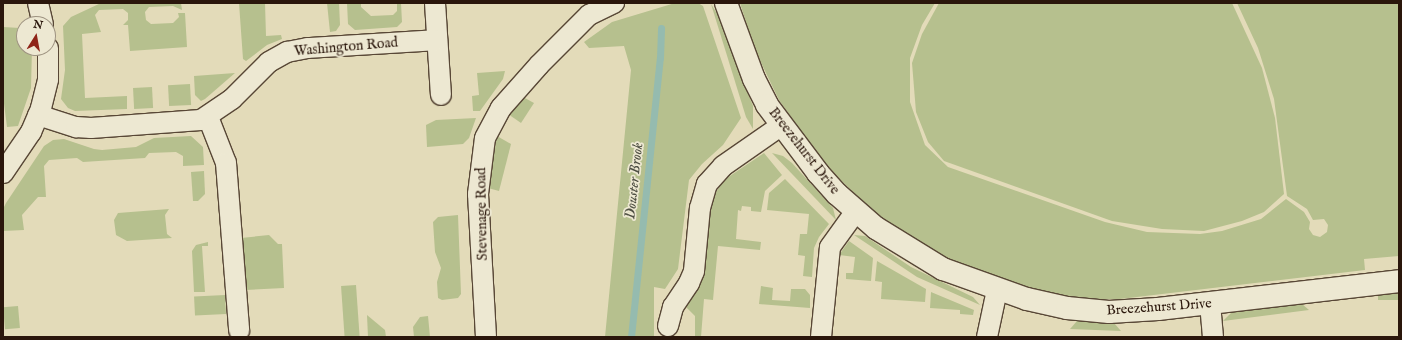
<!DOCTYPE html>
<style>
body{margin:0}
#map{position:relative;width:1402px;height:340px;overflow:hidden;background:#e3dbb9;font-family:"IM FELL English",serif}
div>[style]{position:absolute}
.green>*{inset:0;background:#b6c08e;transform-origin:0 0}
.stream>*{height:7px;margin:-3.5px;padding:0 3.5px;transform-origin:3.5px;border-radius:3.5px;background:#95bbaf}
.roads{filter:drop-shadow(1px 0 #584736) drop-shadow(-1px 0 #584736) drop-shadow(0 1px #584736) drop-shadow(0 -1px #584736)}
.street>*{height:20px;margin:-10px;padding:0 10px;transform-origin:10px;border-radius:10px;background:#ede8d2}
.secondary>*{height:22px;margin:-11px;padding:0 11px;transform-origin:11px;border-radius:11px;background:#ede8d2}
span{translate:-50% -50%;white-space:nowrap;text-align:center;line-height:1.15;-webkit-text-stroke:3.5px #ede8d2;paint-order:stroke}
.street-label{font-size:14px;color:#2a160b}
.water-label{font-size:15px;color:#4f5044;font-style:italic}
.frame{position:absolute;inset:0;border:4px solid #2a160b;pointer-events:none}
.north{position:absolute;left:16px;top:16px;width:40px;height:40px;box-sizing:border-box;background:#ede8d2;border:1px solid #9f9482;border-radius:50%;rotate:11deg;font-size:11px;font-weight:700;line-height:16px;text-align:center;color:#2a160b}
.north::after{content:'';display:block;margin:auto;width:14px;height:18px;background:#8f2418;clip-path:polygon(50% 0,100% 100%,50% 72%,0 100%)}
</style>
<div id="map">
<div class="green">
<div style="clip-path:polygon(101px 3px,181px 3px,182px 10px,173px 6px,149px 7px,145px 12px,146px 20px,151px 24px,173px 23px,179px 17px,178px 13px,185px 13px,187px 47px,130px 51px,128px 25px,123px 25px,128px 20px,128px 13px,123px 9px,99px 10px,95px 15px,101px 32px,82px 34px,85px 98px,127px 96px,127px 109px,75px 111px,68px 108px,61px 99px,65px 70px,63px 26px,71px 17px)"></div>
<div style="clip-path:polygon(239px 3px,265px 3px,266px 36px,281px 35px,282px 39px,267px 45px,246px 61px,243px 59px)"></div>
<div style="clip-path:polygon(327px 3px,339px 3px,340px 25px,336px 31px,330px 32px)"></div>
<div style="clip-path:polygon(347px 3px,361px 3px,361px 7px,371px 16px,393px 15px,397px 11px,397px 3px,401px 3px,402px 22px,397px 27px,355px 30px,348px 24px)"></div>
<div style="clip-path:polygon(675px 3px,698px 3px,703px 6px,741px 118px,723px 145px,702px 164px,689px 180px,678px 269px,665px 289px,654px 287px,654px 337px,605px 337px,631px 70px,624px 46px,589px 48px,584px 42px,612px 22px)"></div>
<div style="clip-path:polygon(740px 3px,935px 3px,922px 25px,910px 58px,910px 102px,925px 145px,948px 167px,1105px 222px,1147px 232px,1200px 234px,1222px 231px,1261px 219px,1286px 199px,1304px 212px,1310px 222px,1309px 229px,1313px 235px,1320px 237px,1327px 232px,1328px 225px,1324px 219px,1313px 220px,1307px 209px,1287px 196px,1274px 99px,1258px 48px,1237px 3px,1399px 3px,1399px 256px,1364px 259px,1365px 270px,1120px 299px,1084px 299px,1049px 293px,973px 271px,935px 253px,904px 235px,875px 213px,825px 165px,779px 100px,754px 48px)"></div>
<div style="clip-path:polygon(939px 3px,1232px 3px,1262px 68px,1275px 118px,1284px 194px,1264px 212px,1242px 221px,1204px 231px,1162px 229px,1112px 221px,944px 161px,928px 142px,916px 112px,912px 63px,922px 34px)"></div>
<div style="clip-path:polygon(711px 4px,718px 15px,753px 106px,753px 129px,746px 117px)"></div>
<div style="clip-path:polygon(3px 27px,20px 28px,24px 31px,24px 48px,32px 48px,31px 88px,18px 126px,7px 127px,3px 96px)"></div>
<div style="clip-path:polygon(505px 71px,503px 79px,480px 111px,473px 111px,472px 96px,479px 95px,477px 73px)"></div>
<div style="clip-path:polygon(235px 73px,205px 99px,201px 101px,195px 95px,194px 76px)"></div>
<div style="left:190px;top:84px;width:21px;height:22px;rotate:87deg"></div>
<div style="left:152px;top:87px;width:21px;height:19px;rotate:87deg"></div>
<div style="clip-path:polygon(523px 97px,534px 103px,521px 123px,508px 114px)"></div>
<div style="clip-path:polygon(476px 118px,469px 138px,463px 144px,427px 147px,426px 125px,436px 120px)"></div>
<div style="clip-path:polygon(191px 136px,203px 147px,204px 165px,183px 166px,183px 156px,176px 152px,149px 153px,145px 158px,83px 162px,77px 158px,49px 160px,44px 166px,46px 197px,38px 197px,22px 215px,24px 230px,3px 231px,3px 209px,6px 203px,44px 146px,53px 140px,64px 139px,94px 149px,102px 150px,136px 147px,154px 138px)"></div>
<div style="clip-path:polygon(497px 136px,511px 144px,499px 191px,488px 188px)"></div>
<div style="clip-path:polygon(764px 153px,782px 175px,765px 191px,761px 212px,751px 211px,751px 207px,742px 206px,741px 211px,738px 210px,736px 239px,761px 242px,760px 250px,718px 246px,713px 300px,704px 299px,701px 337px,695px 337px,695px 316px,684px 305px,701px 276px,705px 263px,712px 198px,724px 180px)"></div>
<div style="clip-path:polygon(772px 153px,783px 156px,792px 163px,833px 208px,836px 220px)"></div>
<div style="clip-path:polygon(204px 171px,205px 194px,198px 201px,193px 201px,191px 172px)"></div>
<div style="clip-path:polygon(785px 179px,829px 224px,819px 237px,814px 248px,812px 277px,803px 276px,805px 256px,798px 255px,800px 234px,807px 234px,809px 214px,767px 210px,769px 193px)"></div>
<div style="clip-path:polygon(169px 209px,165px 215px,167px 234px,172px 238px,127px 241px,116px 235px,114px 220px,118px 213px)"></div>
<div style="clip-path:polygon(458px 215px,461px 294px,458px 298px,442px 300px,438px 298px,437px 282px,441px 268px,435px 252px,433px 222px,438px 217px)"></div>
<div style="clip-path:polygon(269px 235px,278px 244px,282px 244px,284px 288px,245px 290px,241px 238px)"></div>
<div style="clip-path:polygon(854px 235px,865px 236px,911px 267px,973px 297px,980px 305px,917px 277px)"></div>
<div style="clip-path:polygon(849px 241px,873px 258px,871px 281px,846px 279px,846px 273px,853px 273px,855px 257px,839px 255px)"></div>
<div style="clip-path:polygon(208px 242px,208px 246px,202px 246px,205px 292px,194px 292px,192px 251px,196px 245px)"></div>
<div style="clip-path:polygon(877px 261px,926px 289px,925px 302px,881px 299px,882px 282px,875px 281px)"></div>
<div style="left:356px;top:285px;width:52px;height:15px;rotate:86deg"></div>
<div style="clip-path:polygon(761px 286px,773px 288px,772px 300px,790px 301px,791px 289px,805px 289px,810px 295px,810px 308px,759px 304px)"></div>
<div style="clip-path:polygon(931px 292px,974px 310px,973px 315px,960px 314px,960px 310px,930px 308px)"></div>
<div style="left:1399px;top:292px;width:8px;height:21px;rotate:90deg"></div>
<div style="left:225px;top:295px;width:19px;height:31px;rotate:87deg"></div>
<div style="clip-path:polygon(1302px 304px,1309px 310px,1223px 321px,1233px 311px)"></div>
<div style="left:18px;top:306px;width:22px;height:15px;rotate:85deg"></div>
<div style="clip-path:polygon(367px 315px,385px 330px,386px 337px,368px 337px)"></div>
<div style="clip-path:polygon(428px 316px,430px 337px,414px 337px,413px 327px,420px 317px)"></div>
<div style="clip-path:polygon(1077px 321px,1114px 323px,1121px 331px,1070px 329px)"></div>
</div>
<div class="stream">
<div style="left:631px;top:337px;width:281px;rotate:-84.1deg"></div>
<div style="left:660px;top:58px;width:30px;rotate:-88deg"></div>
</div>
<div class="roads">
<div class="street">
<div style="left:38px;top:3px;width:22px;rotate:77deg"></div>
<div style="left:435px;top:3px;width:92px;rotate:86.3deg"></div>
<div style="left:38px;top:115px;width:40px;rotate:18deg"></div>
<div style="left:76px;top:127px;width:15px;rotate:4deg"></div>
<div style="left:91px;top:128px;width:110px;rotate:-4.2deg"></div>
<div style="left:201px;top:120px;width:37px;rotate:-34deg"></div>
<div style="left:232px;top:99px;width:52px;rotate:-45deg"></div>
<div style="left:269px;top:62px;width:21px;rotate:-29deg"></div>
<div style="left:287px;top:52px;width:21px;rotate:-11deg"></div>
<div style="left:308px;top:48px;width:129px;rotate:-3.5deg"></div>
<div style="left:208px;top:117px;width:49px;rotate:68.6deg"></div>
<div style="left:226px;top:163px;width:168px;rotate:85.5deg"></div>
<div style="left:3px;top:173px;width:50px;rotate:-55.7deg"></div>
<div style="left:31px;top:132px;width:26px;rotate:-67deg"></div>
<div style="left:41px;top:108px;width:30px;rotate:-76deg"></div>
<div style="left:48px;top:79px;width:31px;rotate:-90deg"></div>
<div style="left:1210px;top:303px;width:34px;rotate:85deg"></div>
<div style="left:668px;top:326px;width:20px;rotate:-75deg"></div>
<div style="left:673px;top:307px;width:29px;rotate:-56deg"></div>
<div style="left:689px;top:283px;width:13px;rotate:-67deg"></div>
<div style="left:694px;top:271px;width:63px;rotate:-84.6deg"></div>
<div style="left:700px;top:208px;width:25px;rotate:-74deg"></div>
<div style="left:707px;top:184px;width:24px;rotate:-48deg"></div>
<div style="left:723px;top:166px;width:72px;rotate:-34.8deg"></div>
<div style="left:486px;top:337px;width:143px;rotate:-93.2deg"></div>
<div style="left:478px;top:194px;width:56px;rotate:-82.9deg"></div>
<div style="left:485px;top:138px;width:34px;rotate:-62deg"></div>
<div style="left:501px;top:108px;width:57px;rotate:-48.5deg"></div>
<div style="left:539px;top:65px;width:71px;rotate:-45deg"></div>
<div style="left:589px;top:15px;width:28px;rotate:-26deg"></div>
<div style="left:821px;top:337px;width:90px;rotate:-84.3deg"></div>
<div style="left:830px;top:247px;width:44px;rotate:-54.2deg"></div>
<div style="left:987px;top:337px;width:48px;rotate:-78deg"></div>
</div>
<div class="secondary">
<div style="left:726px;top:3px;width:81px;rotate:69.8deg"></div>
<div style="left:754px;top:79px;width:29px;rotate:63deg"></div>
<div style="left:767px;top:105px;width:85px;rotate:53.1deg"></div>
<div style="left:818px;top:173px;width:28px;rotate:48deg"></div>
<div style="left:837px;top:194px;width:52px;rotate:41.1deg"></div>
<div style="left:876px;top:228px;width:79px;rotate:31.5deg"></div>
<div style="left:943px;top:269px;width:89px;rotate:19.7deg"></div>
<div style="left:1027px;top:299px;width:41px;rotate:12.7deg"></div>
<div style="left:1067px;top:308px;width:42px;rotate:5.4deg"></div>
<div style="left:1109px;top:312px;width:49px;rotate:-3.5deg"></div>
<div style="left:1158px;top:309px;width:243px;rotate:-6.6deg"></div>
</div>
</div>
<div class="street-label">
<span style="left:346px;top:47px;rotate:-5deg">Washington Road</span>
<span style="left:804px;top:151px;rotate:52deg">Breezehurst Drive</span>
<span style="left:482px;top:214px;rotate:-91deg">Stevenage Road</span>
<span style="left:1159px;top:307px;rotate:-4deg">Breezehurst Drive</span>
</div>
<div class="water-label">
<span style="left:634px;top:181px;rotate:-84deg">Douster Brook</span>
</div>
<div class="frame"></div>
<div class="north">N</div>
</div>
